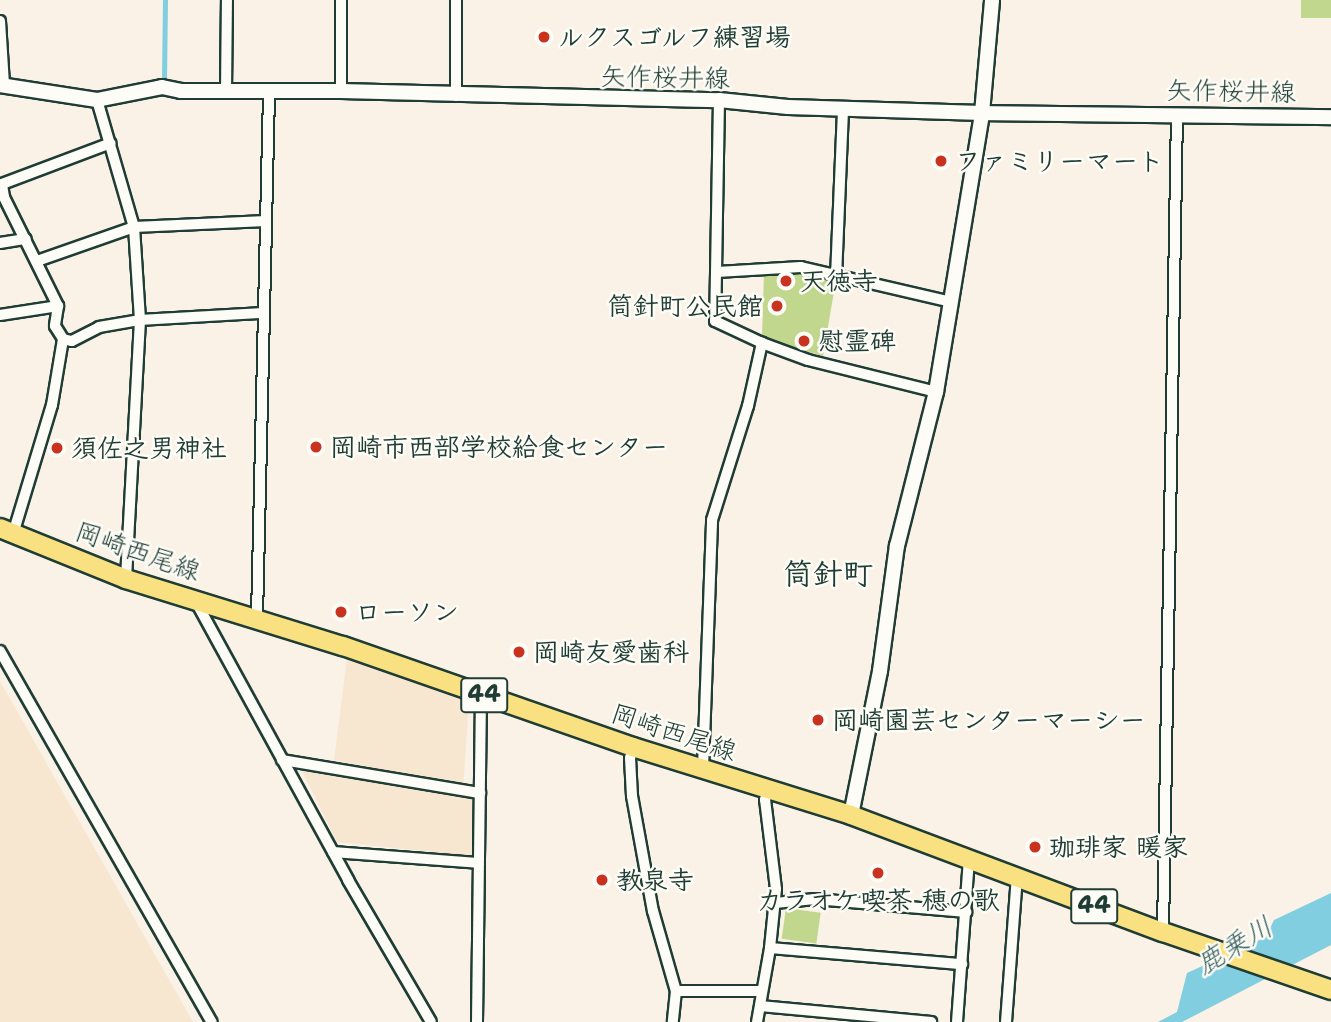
<!DOCTYPE html>
<meta charset="utf-8">
<style>
body{margin:0}
#map{position:relative;width:1331px;height:1022px;overflow:hidden;background:#faf2e6;font-family:"Shantell Sans","Klee One",sans-serif}
div>[style]{position:absolute}
.built>*{inset:0;background:#f7e7d1}
.green>*{inset:0;background:#c1d78d;transform-origin:0 0}
.water>*{inset:0;background:#81cee0}
.stream>*{height:4.5px;margin:-2.25px;padding:0 2.25px;transform-origin:2.25px;border-radius:2.25px;background:#81cee0}
.roads{filter:drop-shadow(2px 0 #1f3d34) drop-shadow(-2px 0 #1f3d34) drop-shadow(0 2px #1f3d34) drop-shadow(0 -2px #1f3d34)}
.minor>*{height:10px;margin:-5px;padding:0 5px;transform-origin:5px;border-radius:5px;background:#fdfcf7}
.tertiary>*{height:14px;margin:-7px;padding:0 7px;transform-origin:7px;border-radius:7px;background:#fdfcf7}
.primary>*{height:18px;margin:-9px;padding:0 9px;transform-origin:9px;border-radius:9px;background:#f9e181}
.dots>*{width:19px;height:19px;translate:-50% -50%;box-sizing:border-box;border:4px solid #fdfcf7;border-radius:50%}
span{translate:-50% -50%;white-space:nowrap;text-align:center;line-height:1.15;-webkit-text-stroke:5px #fdfcf7;paint-order:stroke}
.shield-label span{padding:2px 5px;background:#fdfcf7;border:2px solid;border-radius:5px;-webkit-text-stroke-width:0}
.shield-label{font-size:24px;color:#1f3d34;font-weight:700}
.poi-label{font-size:26px;color:#1f3d34;font-weight:700}
.left{translate:0 -50%;text-align:left}
.right{translate:-100% -50%;text-align:right}
.street-label{font-size:26px;color:#1f3d34}
.water-label{font-size:28px;color:#38615f;font-style:italic}
.quarter-label{font-size:30px;color:#1f3d34;font-weight:700}
</style>
<div id="map">
<div class="built">
<div style="clip-path:polygon(347px 658px,469px 701px,463px 790px,334px 760px)"></div>
<div style="clip-path:polygon(0 681px,193px 1022px,0 1022px)"></div>
<div style="clip-path:polygon(299px 765px,473px 798px,472px 856px,337px 842px)"></div>
</div>
<div class="green">
<div style="left:1301px;top:0;width:30px;height:18px"></div>
<div style="clip-path:polygon(764px 272px,806px 274px,836px 280px,823px 356px,762px 338px)"></div>
<div style="left:786px;top:908px;width:35px;height:31px;rotate:8deg"></div>
</div>
<div class="water">
<div style="clip-path:polygon(1331px 893px,1331px 945px,1182px 1022px,1158px 1022px,1177px 1012px,1187px 973px,1266px 937px,1274px 920px)"></div>
</div>
<div class="stream">
<div style="left:164px;top:81px;width:81px;rotate:-89.3deg"></div>
</div>
<div class="roads">
<div class="minor">
<div style="left:341px;top:0;width:91px;rotate:90deg"></div>
<div style="left:0;top:21px;width:64px;rotate:86.4deg"></div>
<div style="left:226px;top:91px;width:91px;rotate:-89.4deg"></div>
<div style="left:456px;top:96px;width:96px;rotate:-90deg"></div>
<div style="left:97px;top:100px;width:132px;rotate:73.8deg"></div>
<div style="left:134px;top:227px;width:93px;rotate:86.3deg"></div>
<div style="left:140px;top:320px;width:259px;rotate:93.1deg"></div>
<div style="left:719px;top:100px;width:221px;rotate:91deg"></div>
<div style="left:715px;top:321px;width:52px;rotate:25.1deg"></div>
<div style="left:762px;top:343px;width:49px;rotate:20.3deg"></div>
<div style="left:808px;top:360px;width:132px;rotate:14deg"></div>
<div style="left:0;top:243px;width:26px;rotate:-9deg"></div>
<div style="left:37px;top:261px;width:103px;rotate:-19.3deg"></div>
<div style="left:134px;top:227px;width:132px;rotate:-2.6deg"></div>
<div style="left:717px;top:272px;width:84px;rotate:-3.4deg"></div>
<div style="left:801px;top:267px;width:154px;rotate:13.1deg"></div>
<div style="left:836px;top:277px;width:168px;rotate:-87.6deg"></div>
<div style="left:58px;top:306px;width:122px;rotate:-116.4deg"></div>
<div style="left:4px;top:197px;width:13px;rotate:-99deg"></div>
<div style="left:2px;top:184px;width:116px;rotate:-20.6deg"></div>
<div style="left:0;top:315px;width:59px;rotate:-8.8deg"></div>
<div style="left:58px;top:306px;width:20px;rotate:99deg"></div>
<div style="left:55px;top:326px;width:15px;rotate:58deg"></div>
<div style="left:63px;top:339px;width:9px;rotate:13deg"></div>
<div style="left:72px;top:341px;width:30px;rotate:-27deg"></div>
<div style="left:99px;top:327px;width:42px;rotate:-9.7deg"></div>
<div style="left:140px;top:320px;width:123px;rotate:-3.3deg"></div>
<div style="left:13px;top:534px;width:135px;rotate:-73.2deg"></div>
<div style="left:52px;top:405px;width:67px;rotate:-80.5deg"></div>
<div style="left:195px;top:600px;width:319px;rotate:61.3deg"></div>
<div style="left:348px;top:880px;width:164px;rotate:59.7deg"></div>
<div style="left:257px;top:618px;width:525px;rotate:-88.69deg"></div>
<div style="left:0;top:651px;width:427px;rotate:60.3deg"></div>
<div style="left:633px;top:747px;width:11px;rotate:105deg"></div>
<div style="left:630px;top:758px;width:38px;rotate:87deg"></div>
<div style="left:632px;top:796px;width:117px;rotate:79.7deg"></div>
<div style="left:653px;top:911px;width:83px;rotate:74deg"></div>
<div style="left:676px;top:991px;width:31px;rotate:96deg"></div>
<div style="left:282px;top:760px;width:201px;rotate:9.5deg"></div>
<div style="left:703px;top:768px;width:248px;rotate:-87.9deg"></div>
<div style="left:712px;top:520px;width:120px;rotate:-72.5deg"></div>
<div style="left:748px;top:406px;width:65px;rotate:-77.5deg"></div>
<div style="left:333px;top:852px;width:145px;rotate:4.3deg"></div>
<div style="left:775px;top:903px;width:40px;rotate:-5.7deg"></div>
<div style="left:815px;top:899px;width:152px;rotate:4.9deg"></div>
<div style="left:1163px;top:932px;width:818px;rotate:-89.02deg"></div>
<div style="left:770px;top:948px;width:193px;rotate:4.8deg"></div>
<div style="left:676px;top:991px;width:85px"></div>
<div style="left:760px;top:1006px;width:172px;rotate:5.3deg"></div>
<div style="left:477px;top:1022px;width:328px;rotate:-89.3deg"></div>
<div style="left:757px;top:1022px;width:75px;rotate:-80deg"></div>
<div style="left:770px;top:948px;width:59px;rotate:-84.2deg"></div>
<div style="left:776px;top:889px;width:90px;rotate:-97deg"></div>
<div style="left:765px;top:800px;width:11px;rotate:-75deg"></div>
<div style="left:957px;top:1022px;width:162px;rotate:-85.8deg"></div>
<div style="left:1006px;top:1022px;width:146px;rotate:-85.7deg"></div>
</div>
<div class="tertiary">
<div style="left:0;top:85px;width:98px;rotate:8.8deg"></div>
<div style="left:97px;top:100px;width:66px;rotate:-11.3deg"></div>
<div style="left:162px;top:87px;width:19px;rotate:12deg"></div>
<div style="left:181px;top:91px;width:160px"></div>
<div style="left:341px;top:91px;width:378px;rotate:1.4deg"></div>
<div style="left:719px;top:100px;width:69px;rotate:5.8deg"></div>
<div style="left:788px;top:107px;width:194px;rotate:1.8deg"></div>
<div style="left:982px;top:113px;width:349px;rotate:0.7deg"></div>
<div style="left:851px;top:815px;width:147px;rotate:-78.6deg"></div>
<div style="left:880px;top:671px;width:126px;rotate:-82.3deg"></div>
<div style="left:897px;top:546px;width:159px;rotate:-75.8deg"></div>
<div style="left:936px;top:392px;width:283px;rotate:-80.6deg"></div>
<div style="left:982px;top:113px;width:113px;rotate:-84.9deg"></div>
</div>
<div class="primary">
<div style="left:0;top:528px;width:136px;rotate:22deg"></div>
<div style="left:126px;top:579px;width:227px;rotate:17.2deg"></div>
<div style="left:343px;top:646px;width:307px;rotate:19.2deg"></div>
<div style="left:633px;top:747px;width:228px;rotate:17.3deg"></div>
<div style="left:851px;top:815px;width:333px;rotate:20.6deg"></div>
<div style="left:1163px;top:932px;width:178px;rotate:19deg"></div>
</div>
</div>
<div class="dots">
<div style="left:544px;top:37px;background:#c8321e"></div>
<div style="left:941px;top:161px;background:#c8321e"></div>
<div style="left:786px;top:281px;background:#c8321e"></div>
<div style="left:777px;top:306px;background:#c8321e"></div>
<div style="left:804px;top:341px;background:#c8321e"></div>
<div style="left:316px;top:447px;background:#c8321e"></div>
<div style="left:57px;top:448px;background:#c8321e"></div>
<div style="left:341px;top:612px;background:#c8321e"></div>
<div style="left:519px;top:652px;background:#c8321e"></div>
<div style="left:818px;top:720px;background:#c8321e"></div>
<div style="left:1035px;top:847px;background:#c8321e"></div>
<div style="left:878px;top:873px;background:#c8321e"></div>
<div style="left:602px;top:880px;background:#c8321e"></div>
</div>
<div class="shield-label">
<span style="left:484px;top:695px">44</span>
<span style="left:1094px;top:906px">44</span>
</div>
<div class="poi-label">
<span class="left" style="left:558px;top:37px">ルクスゴルフ練習場</span>
<span class="left" style="left:955px;top:161px">ファミリーマート</span>
<span class="left" style="left:800px;top:281px">天徳寺</span>
<span class="right" style="left:763px;top:306px">筒針町公民館</span>
<span class="left" style="left:818px;top:341px">慰霊碑</span>
<span class="left" style="left:330px;top:447px">岡崎市西部学校給食センター</span>
<span class="left" style="left:71px;top:448px">須佐之男神社</span>
<span class="left" style="left:355px;top:612px">ローソン</span>
<span class="left" style="left:533px;top:652px">岡崎友愛歯科</span>
<span class="left" style="left:832px;top:720px">岡崎園芸センターマーシー</span>
<span class="left" style="left:1049px;top:847px">珈琲家 暖家</span>
<span class="left" style="left:616px;top:880px">教泉寺</span>
<span style="left:878px;top:900px">カラオケ喫茶 穂の歌</span>
</div>
<div class="street-label">
<span style="left:665px;top:77px;rotate:1deg">矢作桜井線</span>
<span style="left:1231px;top:91px;rotate:1deg">矢作桜井線</span>
<span style="left:138px;top:551px;rotate:19deg">岡崎西尾線</span>
<span style="left:674px;top:732px;rotate:18deg">岡崎西尾線</span>
</div>
<div class="water-label">
<span style="left:1234px;top:945px;rotate:-31deg">鹿乗川</span>
</div>
<div class="quarter-label">
<span style="left:828px;top:574px">筒針町</span>
</div>
</div>
